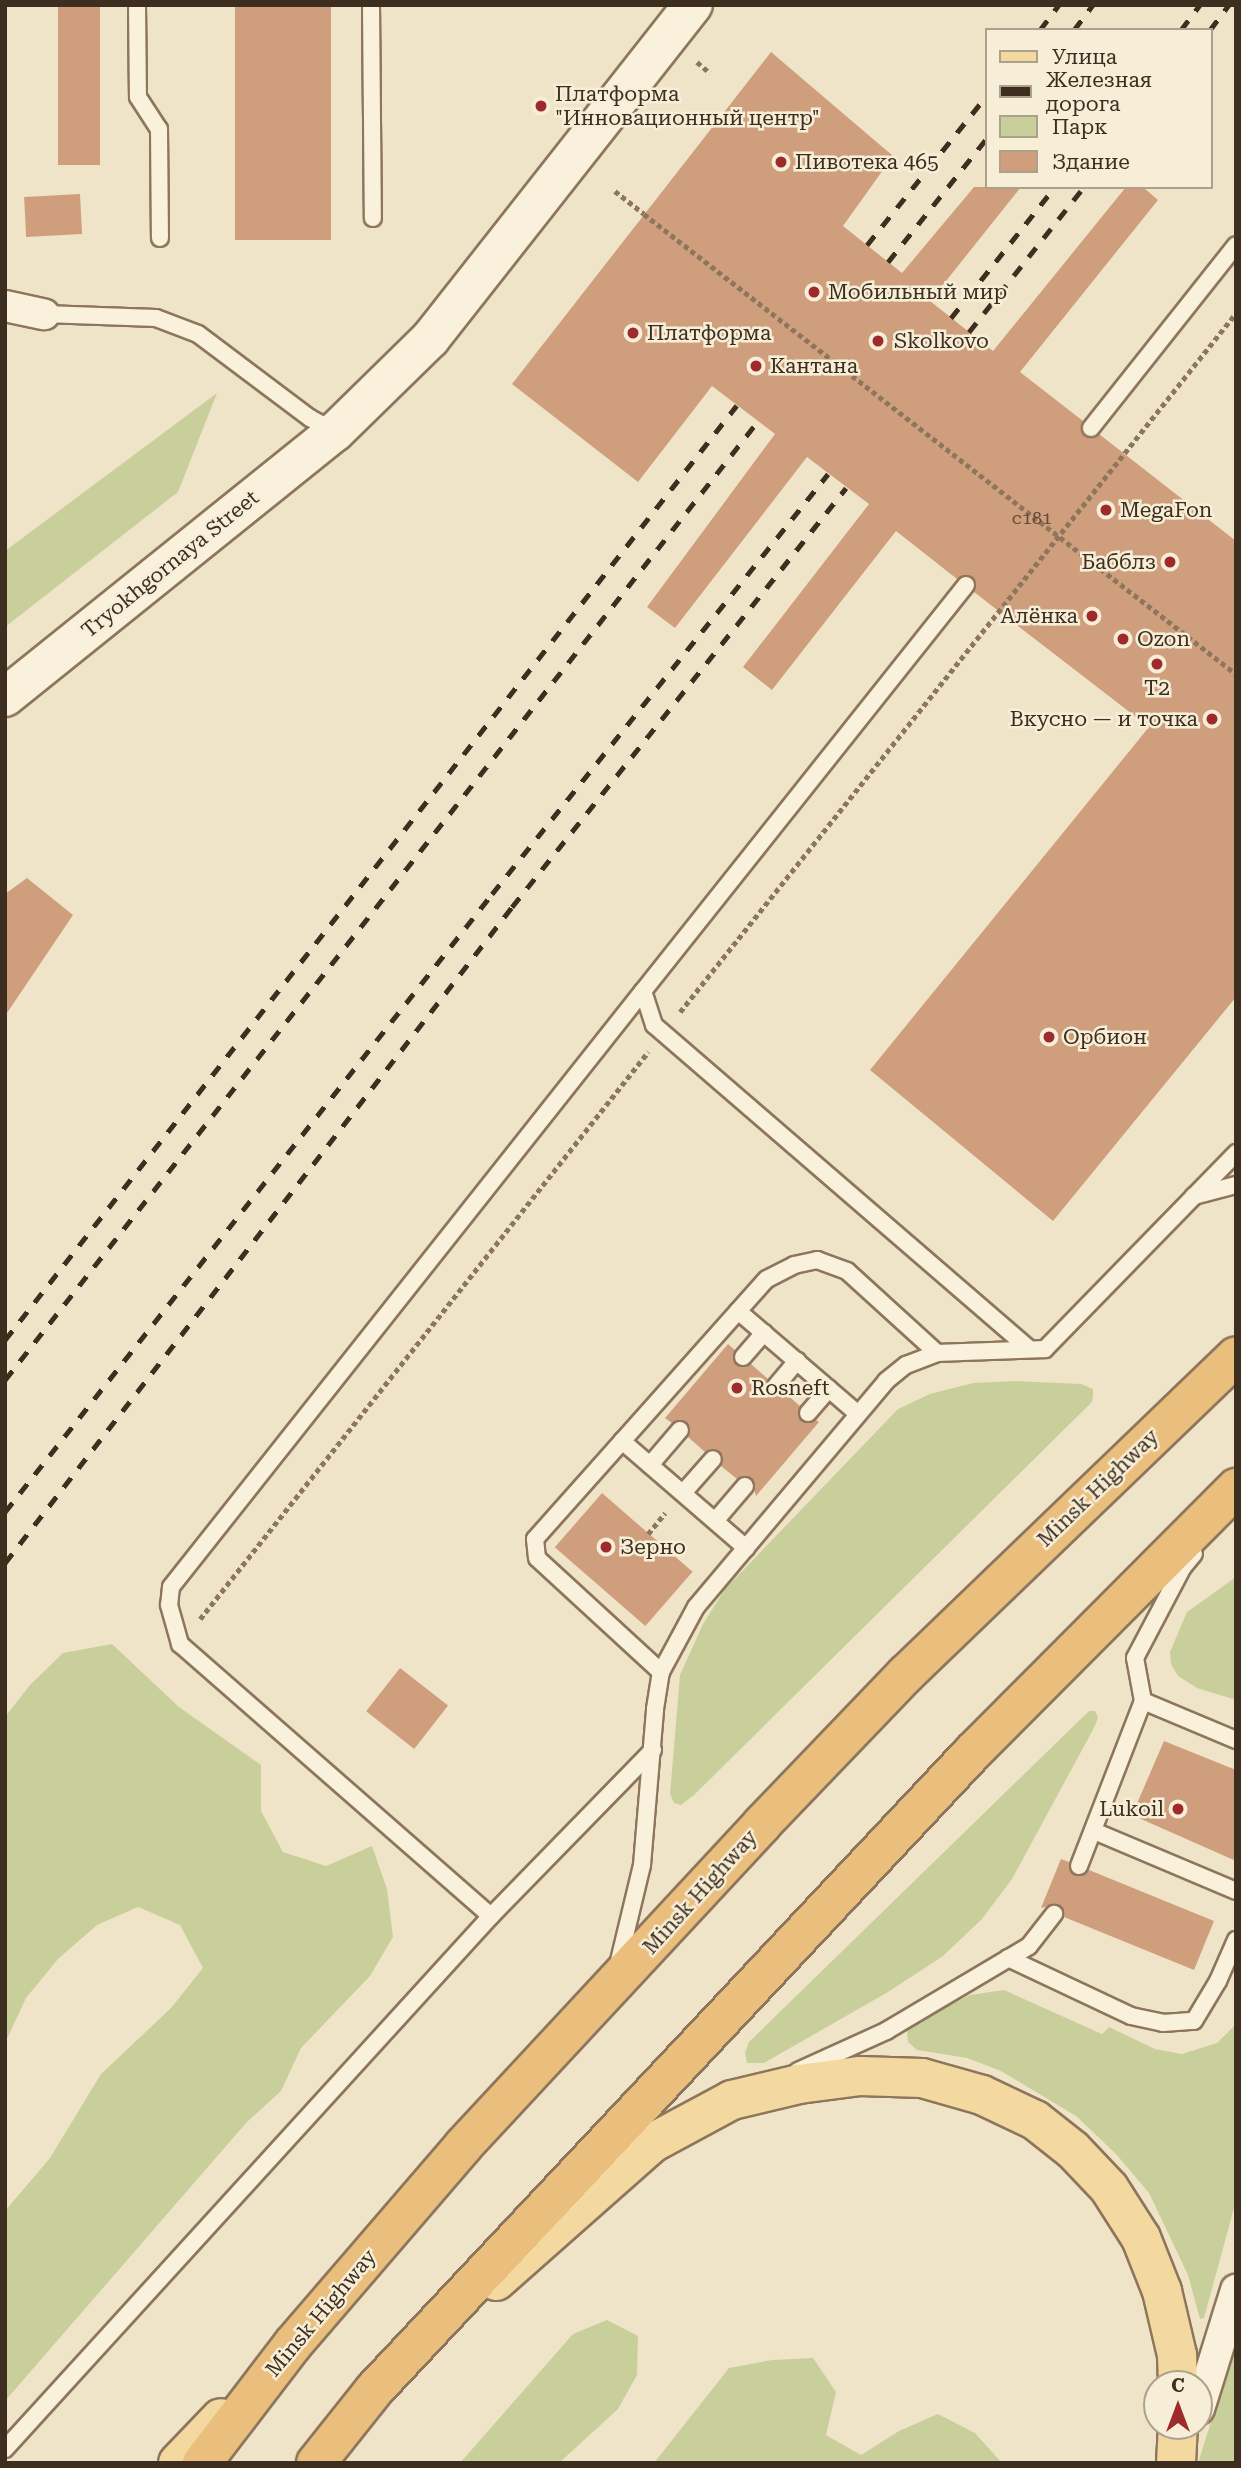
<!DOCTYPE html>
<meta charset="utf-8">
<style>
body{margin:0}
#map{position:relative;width:1241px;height:2468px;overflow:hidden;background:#f0e4c8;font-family:"Roboto Serif",serif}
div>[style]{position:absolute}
.green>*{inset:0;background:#c9cf9b}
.building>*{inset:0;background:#cf9f7d;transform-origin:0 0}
.path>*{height:4.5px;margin-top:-2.25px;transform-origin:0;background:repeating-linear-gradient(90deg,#8d765c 0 5px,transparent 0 8.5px)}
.roads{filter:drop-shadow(2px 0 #8d765c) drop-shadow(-2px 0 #8d765c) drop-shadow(0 2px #8d765c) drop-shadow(0 -2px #8d765c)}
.service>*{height:16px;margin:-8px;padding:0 8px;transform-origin:8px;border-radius:8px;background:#faf1dc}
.minor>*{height:30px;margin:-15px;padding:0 15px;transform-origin:15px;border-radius:15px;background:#faf1dc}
.tertiary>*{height:38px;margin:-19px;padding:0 19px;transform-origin:19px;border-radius:19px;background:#faf1dc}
.primary>*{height:38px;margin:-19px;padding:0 19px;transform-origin:19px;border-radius:19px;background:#f3d9a0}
.trunk>*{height:38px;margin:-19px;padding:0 19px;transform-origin:19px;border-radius:19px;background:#eabe7c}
.rail>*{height:5px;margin-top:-2.5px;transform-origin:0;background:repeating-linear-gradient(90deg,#3d2e20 0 12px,transparent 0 24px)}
.path-bridge>*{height:4.5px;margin-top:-2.25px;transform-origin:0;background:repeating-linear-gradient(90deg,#8d765c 0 5px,transparent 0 8.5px)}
.dots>*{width:19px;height:19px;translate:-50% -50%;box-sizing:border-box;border:4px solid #f7eed8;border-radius:50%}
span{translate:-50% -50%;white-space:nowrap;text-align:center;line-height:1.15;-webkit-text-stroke:5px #f7eed8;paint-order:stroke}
.number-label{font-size:18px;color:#624a37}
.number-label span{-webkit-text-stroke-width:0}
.poi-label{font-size:21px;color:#3d2e20}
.left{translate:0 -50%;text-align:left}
.right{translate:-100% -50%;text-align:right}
.street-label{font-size:21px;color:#3d2e20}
.frame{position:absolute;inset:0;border:7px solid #3d2e20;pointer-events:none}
.legend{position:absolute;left:985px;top:28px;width:228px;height:161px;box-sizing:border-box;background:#f7eed8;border:2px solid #ada18e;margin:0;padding:9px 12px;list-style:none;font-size:21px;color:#3d2e20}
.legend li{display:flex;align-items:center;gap:14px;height:35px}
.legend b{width:35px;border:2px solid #ada18e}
.north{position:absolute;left:1143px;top:2370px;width:70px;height:70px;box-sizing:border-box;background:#f7eed8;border:2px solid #ada18e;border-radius:50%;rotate:0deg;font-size:19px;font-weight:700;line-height:28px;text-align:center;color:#3d2e20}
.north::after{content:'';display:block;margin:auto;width:24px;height:32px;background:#9e2a2b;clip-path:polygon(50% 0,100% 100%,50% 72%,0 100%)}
</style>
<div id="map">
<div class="green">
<div style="clip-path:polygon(217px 393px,178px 492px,5px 627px,5px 551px)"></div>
<div style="clip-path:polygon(1014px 1381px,1081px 1384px,1093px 1389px,1093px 1396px,1092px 1402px,694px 1795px,681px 1805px,674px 1803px,670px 1794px,680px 1675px,703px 1624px,725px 1589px,898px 1409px,930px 1394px,973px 1383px)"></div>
<div style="clip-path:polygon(1236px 1577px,1236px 1700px,1197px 1688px,1178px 1676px,1171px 1664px,1170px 1652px,1187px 1612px)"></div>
<div style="clip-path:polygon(112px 1644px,179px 1707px,261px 1765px,261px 1811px,283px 1852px,326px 1866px,372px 1846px,387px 1889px,393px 1937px,370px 1976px,301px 2048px,281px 2091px,246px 2123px,5px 2401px,5px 2211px,50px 2158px,101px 2074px,171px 2008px,203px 1968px,180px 1925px,138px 1907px,97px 1925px,58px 1959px,26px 1998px,5px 2043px,5px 1717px,30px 1685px,63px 1653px)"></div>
<div style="clip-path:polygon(1089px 1711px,1095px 1711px,1098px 1717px,1095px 1726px,1012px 1879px,982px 1919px,943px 1956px,888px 1992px,764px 2063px,747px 2063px,745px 2053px,749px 2042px)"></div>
<div style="clip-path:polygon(1004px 1990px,1102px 2034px,1109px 2027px,1155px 2049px,1182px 2054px,1217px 2043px,1236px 2024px,1236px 2201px,1204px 2318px,1200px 2319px,1188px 2275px,1149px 2193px,1116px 2154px,1076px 2116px,1001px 2071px,967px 2058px,917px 2050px,908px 2042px,907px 2032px,912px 2023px,970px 1995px)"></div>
<div style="clip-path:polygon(607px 2320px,638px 2336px,637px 2375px,618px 2409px,559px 2463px,460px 2463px,573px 2334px)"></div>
<div style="clip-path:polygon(1236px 2343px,1236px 2463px,1198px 2463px)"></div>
<div style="clip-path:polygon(813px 2358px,836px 2392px,826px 2435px,861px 2455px,899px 2431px,938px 2414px,975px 2433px,1001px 2462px,654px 2463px,729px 2368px,772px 2360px)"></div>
</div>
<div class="building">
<div style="left:58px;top:5px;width:42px;height:160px"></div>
<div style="left:235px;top:5px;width:96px;height:235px"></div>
<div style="clip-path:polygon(771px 52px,893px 156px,843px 226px,902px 273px,974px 187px,1021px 187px,930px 301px,993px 351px,1126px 187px,1143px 187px,1158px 200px,1020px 372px,1083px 421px,1081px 431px,1085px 437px,1094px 438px,1099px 434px,1236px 541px,1236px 997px,1053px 1221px,870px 1070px,1149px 727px,974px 592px,976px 582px,972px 576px,963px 575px,957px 579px,896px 531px,772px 690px,743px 667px,869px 504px,807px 457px,675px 628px,647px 607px,775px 434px,712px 386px,638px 482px,512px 384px)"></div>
<div style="left:80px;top:194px;width:40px;height:56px;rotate:87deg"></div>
<div style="clip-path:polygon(27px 878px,73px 915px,5px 1016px,5px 894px)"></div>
<div style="clip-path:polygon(728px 1344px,735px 1350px,733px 1360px,737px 1365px,746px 1367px,751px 1364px,768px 1379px,766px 1385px,769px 1394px,775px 1396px,784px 1392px,800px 1406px,798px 1416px,802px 1421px,811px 1423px,816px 1420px,819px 1422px,756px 1496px,751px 1478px,742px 1476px,737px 1479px,721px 1466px,723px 1456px,719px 1451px,710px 1449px,705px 1452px,688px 1437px,690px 1427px,686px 1422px,677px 1420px,672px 1423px,665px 1418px)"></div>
<div style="left:602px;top:1493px;width:120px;height:72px;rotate:41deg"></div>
<div style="left:400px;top:1668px;width:61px;height:55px;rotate:38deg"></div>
<div style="clip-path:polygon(1164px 1741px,1236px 1770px,1236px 1861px,1132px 1815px)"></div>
<div style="clip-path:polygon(1061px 1859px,1069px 1862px,1069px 1868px,1075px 1875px,1081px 1876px,1089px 1870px,1214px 1921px,1194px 1970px,1064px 1917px,1063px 1909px,1056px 1904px,1041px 1908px)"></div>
</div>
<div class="path">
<div style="left:697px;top:62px;width:17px;rotate:40deg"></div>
<div style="left:615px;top:191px;width:37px;rotate:38deg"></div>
<div style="left:680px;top:1012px;width:893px;rotate:-51.5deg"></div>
<div style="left:648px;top:1534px;width:27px;rotate:-51deg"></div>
<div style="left:200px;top:1619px;width:723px;rotate:-51.69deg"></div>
</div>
<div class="roads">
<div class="service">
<div style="left:137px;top:5px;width:92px;rotate:89.4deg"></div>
<div style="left:138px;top:97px;width:38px;rotate:57deg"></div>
<div style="left:159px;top:129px;width:109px;rotate:89.5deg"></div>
<div style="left:371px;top:5px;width:213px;rotate:89.5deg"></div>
<div style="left:44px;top:314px;width:112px;rotate:2deg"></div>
<div style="left:156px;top:318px;width:45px;rotate:20.9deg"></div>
<div style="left:198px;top:334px;width:140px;rotate:36.9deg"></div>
<div style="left:310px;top:418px;width:29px;rotate:29deg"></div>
<div style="left:1091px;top:428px;width:233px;rotate:-51.6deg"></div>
<div style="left:966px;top:585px;width:519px;rotate:128.5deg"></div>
<div style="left:643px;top:991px;width:36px;rotate:72deg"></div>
<div style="left:654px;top:1025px;width:494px;rotate:40.8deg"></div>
<div style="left:643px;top:991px;width:760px;rotate:128.38deg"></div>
<div style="left:171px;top:1587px;width:18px;rotate:96deg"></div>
<div style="left:169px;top:1605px;width:41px;rotate:74.2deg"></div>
<div style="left:180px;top:1644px;width:413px;rotate:41.2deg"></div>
<div style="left:491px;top:1916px;width:232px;rotate:-45.7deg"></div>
<div style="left:1194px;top:1196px;width:43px;rotate:-14.7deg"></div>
<div style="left:738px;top:1311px;width:158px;rotate:40.6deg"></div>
<div style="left:743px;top:1357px;width:32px;rotate:-49deg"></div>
<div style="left:776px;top:1386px;width:33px;rotate:-50deg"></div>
<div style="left:808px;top:1413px;width:32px;rotate:-49deg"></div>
<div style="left:622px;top:1441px;width:164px;rotate:40.8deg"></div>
<div style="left:650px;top:1465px;width:46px;rotate:-49.4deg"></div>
<div style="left:683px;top:1493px;width:45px;rotate:-48.6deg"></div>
<div style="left:715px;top:1521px;width:46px;rotate:-49.4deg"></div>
<div style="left:661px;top:1672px;width:168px;rotate:-137.4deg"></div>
<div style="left:537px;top:1558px;width:19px;rotate:-96deg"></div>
<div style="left:535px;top:1539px;width:348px;rotate:-48.3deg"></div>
<div style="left:767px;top:1279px;width:30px;rotate:-27deg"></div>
<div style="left:794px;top:1265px;width:24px;rotate:-12deg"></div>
<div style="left:817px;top:1260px;width:32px;rotate:20deg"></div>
<div style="left:847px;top:1271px;width:122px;rotate:42.3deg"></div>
<div style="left:1143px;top:1701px;width:101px;rotate:22.8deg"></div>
<div style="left:1094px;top:1831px;width:154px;rotate:22.9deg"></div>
<div style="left:1079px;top:1866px;width:177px;rotate:-68.8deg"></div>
<div style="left:1143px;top:1701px;width:44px;rotate:-100.5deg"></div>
<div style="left:1135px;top:1658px;width:103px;rotate:-62.2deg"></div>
<div style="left:1183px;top:1567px;width:17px;rotate:-50deg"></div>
<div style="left:1008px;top:1958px;width:136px;rotate:25.2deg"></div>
<div style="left:1131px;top:2016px;width:33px;rotate:12deg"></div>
<div style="left:1163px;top:2023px;width:31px;rotate:-4deg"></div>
<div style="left:1194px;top:2021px;width:47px;rotate:-59deg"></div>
<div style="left:1218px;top:1981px;width:45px;rotate:-66.3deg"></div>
<div style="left:618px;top:1965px;width:103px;rotate:-76.5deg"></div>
<div style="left:642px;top:1865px;width:157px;rotate:-85.2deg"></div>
<div style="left:655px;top:1709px;width:37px;rotate:-81deg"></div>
<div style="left:661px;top:1672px;width:74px;rotate:-61.7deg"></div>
<div style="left:696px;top:1607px;width:295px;rotate:-49.9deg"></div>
<div style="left:886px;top:1381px;width:26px;rotate:-39deg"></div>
<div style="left:906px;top:1365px;width:33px;rotate:-21deg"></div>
<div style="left:937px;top:1353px;width:108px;rotate:-2.1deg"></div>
<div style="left:1045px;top:1349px;width:274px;rotate:-45.7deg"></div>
<div style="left:798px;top:2071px;width:97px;rotate:-24.4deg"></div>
<div style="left:886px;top:2031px;width:166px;rotate:-30.7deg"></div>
<div style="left:1029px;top:1946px;width:41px;rotate:-52deg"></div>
<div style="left:5px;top:2449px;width:721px;rotate:-47.64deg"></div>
</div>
<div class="minor">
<div style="left:5px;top:306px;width:40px;rotate:12deg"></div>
<div style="left:1199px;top:2409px;width:125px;rotate:-72.7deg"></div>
</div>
<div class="tertiary">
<div style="left:5px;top:697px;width:423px;rotate:-38.8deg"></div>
<div style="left:335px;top:432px;width:133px;rotate:-44.4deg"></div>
<div style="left:430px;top:339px;width:425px;rotate:-51.8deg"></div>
</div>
<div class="primary">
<div style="left:496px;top:2281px;width:208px;rotate:-41.5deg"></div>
<div style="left:652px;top:2143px;width:91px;rotate:-28.3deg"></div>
<div style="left:732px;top:2100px;width:69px;rotate:-13.4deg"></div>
<div style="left:799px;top:2084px;width:62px;rotate:-7.5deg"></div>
<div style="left:860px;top:2076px;width:62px;rotate:1.8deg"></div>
<div style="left:922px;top:2078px;width:62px;rotate:15.8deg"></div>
<div style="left:982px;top:2095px;width:59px;rotate:25.3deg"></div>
<div style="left:1035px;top:2120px;width:48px;rotate:38.3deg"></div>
<div style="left:1073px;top:2150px;width:52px;rotate:46.5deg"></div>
<div style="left:1109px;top:2188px;width:59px;rotate:57.4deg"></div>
<div style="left:1141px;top:2238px;width:57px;rotate:68.4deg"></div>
<div style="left:1162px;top:2291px;width:66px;rotate:76.8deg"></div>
<div style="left:1177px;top:2355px;width:29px;rotate:88deg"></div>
<div style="left:178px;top:2463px;width:62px;rotate:-46.3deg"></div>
<div style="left:1176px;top:2463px;width:37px;rotate:-87deg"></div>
</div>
<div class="trunk">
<div style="left:202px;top:2463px;width:150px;rotate:-52.6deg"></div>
<div style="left:293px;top:2344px;width:262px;rotate:-49.3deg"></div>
<div style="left:464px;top:2145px;width:438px;rotate:-47.1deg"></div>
<div style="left:762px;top:1824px;width:208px;rotate:-46.2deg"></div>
<div style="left:906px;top:1674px;width:458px;rotate:-43.9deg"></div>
<div style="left:316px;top:2463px;width:93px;rotate:-51.5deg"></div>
<div style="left:374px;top:2390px;width:875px;rotate:-46.81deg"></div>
<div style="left:973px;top:1752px;width:373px;rotate:-45.1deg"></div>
</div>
</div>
<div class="rail">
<div style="left:1040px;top:30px;width:31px;rotate:-53deg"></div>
<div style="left:1074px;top:30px;width:31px;rotate:-53deg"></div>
<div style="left:1181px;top:30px;width:31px;rotate:-53deg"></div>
<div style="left:1210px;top:30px;width:31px;rotate:-53deg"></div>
<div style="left:867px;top:245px;width:192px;rotate:-51.3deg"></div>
<div style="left:888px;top:262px;width:159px;rotate:-51.4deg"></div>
<div style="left:951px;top:318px;width:167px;rotate:-51.6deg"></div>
<div style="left:969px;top:332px;width:185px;rotate:-51.6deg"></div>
<div style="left:5px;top:1340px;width:1187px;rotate:-51.94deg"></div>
<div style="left:5px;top:1380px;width:1219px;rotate:-51.86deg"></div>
<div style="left:5px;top:1512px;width:787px;rotate:-51.76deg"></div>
<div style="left:492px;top:894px;width:538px;rotate:-51.34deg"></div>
<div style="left:5px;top:1563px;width:829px;rotate:-52.3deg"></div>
<div style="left:512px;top:907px;width:536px;rotate:-51.44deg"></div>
</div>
<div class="path-bridge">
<div style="left:644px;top:214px;width:750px;rotate:37.85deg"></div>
</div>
<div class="dots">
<div style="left:541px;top:106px;background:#9e2a2b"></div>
<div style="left:781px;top:162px;background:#9e2a2b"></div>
<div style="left:814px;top:292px;background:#9e2a2b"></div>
<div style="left:633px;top:333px;background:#9e2a2b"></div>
<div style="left:878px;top:341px;background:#9e2a2b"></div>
<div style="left:756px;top:366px;background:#9e2a2b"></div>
<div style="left:1106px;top:510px;background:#9e2a2b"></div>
<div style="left:1170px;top:562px;background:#9e2a2b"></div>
<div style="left:1092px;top:616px;background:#9e2a2b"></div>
<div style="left:1123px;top:639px;background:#9e2a2b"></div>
<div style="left:1157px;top:664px;background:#9e2a2b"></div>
<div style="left:1212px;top:719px;background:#9e2a2b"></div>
<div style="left:1049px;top:1037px;background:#9e2a2b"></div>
<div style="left:737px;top:1388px;background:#9e2a2b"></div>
<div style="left:606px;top:1547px;background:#9e2a2b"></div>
<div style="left:1178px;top:1809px;background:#9e2a2b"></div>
</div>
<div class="number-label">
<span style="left:1032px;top:518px">с181</span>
</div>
<div class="poi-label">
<span class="left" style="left:555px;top:106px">Платформа<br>"Инновационный центр"</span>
<span class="left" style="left:795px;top:162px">Пивотека 465</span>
<span class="left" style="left:828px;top:292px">Мобильный мир</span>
<span class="left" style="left:647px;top:333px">Платформа</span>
<span class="left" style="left:894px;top:341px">Skolkovo</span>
<span class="left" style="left:770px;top:366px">Кантана</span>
<span class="left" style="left:1120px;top:510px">MegaFon</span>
<span class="right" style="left:1156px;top:562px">Бабблз</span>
<span class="right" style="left:1078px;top:616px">Алёнка</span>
<span class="left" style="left:1137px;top:639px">Ozon</span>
<span style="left:1157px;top:688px">T2</span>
<span class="right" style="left:1198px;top:719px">Вкусно — и точка</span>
<span class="left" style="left:1063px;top:1037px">Орбион</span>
<span class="left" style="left:751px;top:1388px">Rosneft</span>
<span class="left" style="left:620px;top:1547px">Зерно</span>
<span class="right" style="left:1164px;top:1809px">Lukoil</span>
</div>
<div class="street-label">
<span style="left:170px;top:564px;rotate:-39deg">Tryokhgornaya Street</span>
<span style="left:1098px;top:1488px;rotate:-44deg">Minsk Highway</span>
<span style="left:700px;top:1892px;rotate:-48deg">Minsk Highway</span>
<span style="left:321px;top:2313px;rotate:-50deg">Minsk Highway</span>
</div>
<div class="frame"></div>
<ul class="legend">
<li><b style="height:9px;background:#f3d9a0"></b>Улица</li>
<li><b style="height:9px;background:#3d2e20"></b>Железная дорога</li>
<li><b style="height:19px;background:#c9cf9b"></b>Парк</li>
<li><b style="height:19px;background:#cf9f7d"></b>Здание</li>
</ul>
<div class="north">С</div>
</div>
